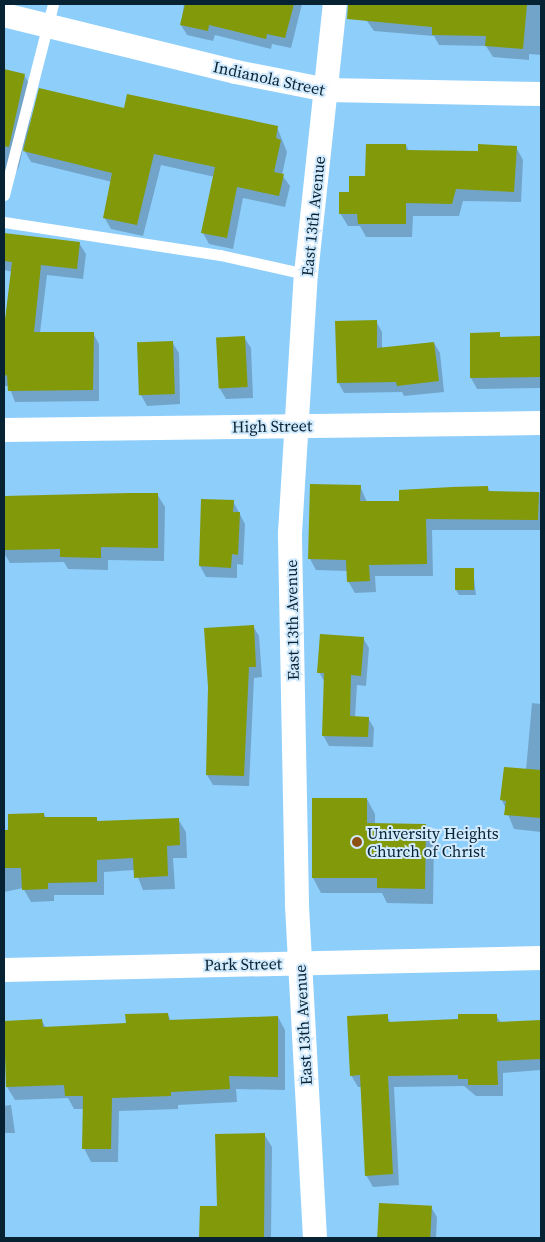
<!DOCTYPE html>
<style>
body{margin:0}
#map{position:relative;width:545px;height:1242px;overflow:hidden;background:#8ecefb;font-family:"Source Serif 4",serif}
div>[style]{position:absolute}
.shadow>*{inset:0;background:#0003}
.building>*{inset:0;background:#829909;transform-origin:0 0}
.lane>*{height:11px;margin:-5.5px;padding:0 5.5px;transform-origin:5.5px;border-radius:5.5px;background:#fff}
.street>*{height:24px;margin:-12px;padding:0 12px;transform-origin:12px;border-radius:12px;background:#fff}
.dots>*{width:14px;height:14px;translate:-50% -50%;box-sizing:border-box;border:2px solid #d1eafd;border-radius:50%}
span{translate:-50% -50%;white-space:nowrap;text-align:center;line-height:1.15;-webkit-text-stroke:4px #d1eafd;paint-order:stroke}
.street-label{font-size:16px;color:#072233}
.poi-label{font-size:16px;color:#072233}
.left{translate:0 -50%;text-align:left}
.frame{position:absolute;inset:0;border:5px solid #072233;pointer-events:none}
</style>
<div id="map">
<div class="shadow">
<div style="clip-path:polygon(184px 4px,302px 4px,291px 48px,272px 44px,271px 49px,215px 35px,213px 41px,187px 35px,181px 25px)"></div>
<div style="clip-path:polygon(369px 4px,541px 4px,541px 55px,529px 54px,529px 60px,493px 57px,486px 46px,439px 45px,434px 36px,374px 31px,367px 21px)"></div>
<div style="clip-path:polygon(4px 70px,24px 75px,35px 94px,26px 144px,125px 110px,277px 127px,287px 152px,282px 175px,290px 186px,285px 207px,243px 198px,233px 249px,209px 244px,203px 233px,215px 177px,161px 165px,143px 236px,111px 229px,104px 217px,112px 182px,31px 162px,23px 148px,19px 166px,16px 172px,8px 171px,4px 190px)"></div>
<div style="clip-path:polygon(406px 145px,409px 151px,479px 153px,516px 147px,523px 160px,521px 202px,463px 201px,459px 216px,413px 216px,412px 237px,366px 237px,360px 226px,348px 226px,340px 213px,350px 193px)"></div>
<div style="clip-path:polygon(4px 235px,79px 243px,86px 254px,83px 279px,47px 275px,40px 333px,93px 333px,99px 344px,99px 401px,15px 402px,9px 386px,4px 386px,4px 329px,13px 272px,4px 270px)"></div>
<div style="clip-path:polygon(376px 321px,382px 332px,382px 349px,434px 343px,440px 353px,444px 392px,404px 396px,402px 392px,344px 393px,338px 382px)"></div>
<div style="clip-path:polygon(471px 334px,499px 334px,501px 338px,541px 337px,541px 388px,477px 389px,471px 378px)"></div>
<div style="clip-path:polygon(244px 337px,251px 348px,253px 398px,226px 399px,220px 389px)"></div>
<div style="clip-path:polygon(172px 342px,179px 353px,180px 404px,147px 406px,141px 395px,139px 344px)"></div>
<div style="clip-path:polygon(360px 486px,367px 502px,400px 503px,488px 487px,490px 492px,541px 493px,541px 530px,432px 530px,433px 576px,375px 576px,376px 592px,355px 593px,348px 581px,348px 571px,316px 570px,310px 559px)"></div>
<div style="clip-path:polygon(157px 494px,165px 507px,164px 561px,108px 560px,108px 570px,68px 569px,64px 562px,10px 563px,4px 553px,4px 497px)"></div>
<div style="clip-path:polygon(233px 501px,245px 524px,243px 565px,237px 564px,237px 578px,206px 577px,200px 566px)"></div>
<div style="clip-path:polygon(473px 569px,476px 595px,459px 595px,456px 590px)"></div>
<div style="clip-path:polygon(253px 626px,259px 636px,262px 677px,254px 678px,249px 786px,213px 785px,207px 775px)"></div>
<div style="clip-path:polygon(363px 638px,369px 648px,366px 686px,357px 685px,355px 718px,368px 718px,374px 728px,373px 747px,329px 746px,323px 735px,325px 683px,319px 672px)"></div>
<div style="clip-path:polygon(532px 703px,541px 704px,541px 832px,514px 829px,502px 800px,526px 770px)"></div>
<div style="clip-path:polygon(367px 799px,375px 814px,375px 825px,425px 826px,434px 841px,433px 904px,387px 903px,382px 893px,321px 893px,313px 878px)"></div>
<div style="clip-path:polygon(44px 814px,46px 818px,96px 818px,98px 822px,178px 819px,186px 832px,187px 858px,173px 858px,175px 889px,143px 890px,135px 870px,104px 872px,104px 895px,54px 895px,54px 901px,31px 902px,23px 888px,4px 892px,4px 831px)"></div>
<div style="clip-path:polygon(168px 1015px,171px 1021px,278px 1017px,285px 1030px,285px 1090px,236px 1089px,237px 1102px,178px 1105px,178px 1109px,119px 1111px,118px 1162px,91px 1162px,84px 1148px,84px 1109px,74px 1109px,68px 1098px,15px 1100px,7px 1087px,4px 1022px,42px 1021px,46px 1028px,127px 1024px)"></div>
<div style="clip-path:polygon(496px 1015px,501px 1023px,541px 1021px,541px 1070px,503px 1073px,503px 1096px,476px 1096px,464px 1086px,394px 1087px,399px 1185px,373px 1187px,366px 1175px,362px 1087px,358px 1087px,351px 1075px,387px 1016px,391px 1023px,459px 1021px)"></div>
<div style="clip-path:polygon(11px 1105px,15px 1133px,4px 1133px,4px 1106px)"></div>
<div style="clip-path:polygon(264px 1134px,272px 1147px,271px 1238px,200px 1238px,201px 1207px,218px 1208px)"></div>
<div style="clip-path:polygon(381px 1204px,431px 1207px,437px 1217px,436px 1238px,379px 1238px)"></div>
</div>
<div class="building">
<div style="clip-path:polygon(185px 4px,294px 4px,285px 38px,267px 34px,266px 39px,209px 25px,208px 31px,180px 25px)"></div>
<div style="clip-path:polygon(348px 4px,527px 4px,523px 49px,485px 46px,486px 36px,432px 35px,432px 27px,347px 19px)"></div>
<div style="clip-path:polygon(4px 69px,25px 74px,9px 147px,4px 146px)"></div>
<div style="clip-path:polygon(39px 88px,124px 108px,127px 94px,278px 126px,276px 138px,281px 140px,274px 172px,284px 174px,279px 196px,237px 187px,227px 238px,201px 233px,215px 167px,154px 154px,137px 225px,103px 218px,112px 173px,23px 151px)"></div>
<div style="clip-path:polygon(366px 144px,406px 144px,406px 150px,478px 151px,478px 144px,517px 146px,514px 192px,456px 189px,452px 204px,406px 203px,406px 224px,358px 224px,357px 214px,339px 214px,339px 192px,349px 192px,349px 176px,365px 176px)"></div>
<div style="clip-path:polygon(4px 233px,80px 242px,77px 269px,41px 265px,34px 332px,94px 332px,93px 390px,8px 391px,7px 375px,4px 376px,4px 328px,12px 262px,4px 261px)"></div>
<div style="clip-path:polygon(377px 320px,377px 348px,434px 342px,439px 381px,397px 386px,396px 382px,337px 383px,335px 321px)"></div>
<div style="clip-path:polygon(500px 332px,500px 337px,541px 336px,541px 377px,470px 378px,470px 333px)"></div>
<div style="left:245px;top:336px;width:51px;height:29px;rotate:87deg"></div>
<div style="left:173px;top:341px;width:53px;height:36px;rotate:88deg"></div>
<div style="clip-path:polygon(310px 484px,361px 485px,360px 501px,399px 501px,399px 490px,452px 487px,488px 486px,488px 491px,539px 492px,538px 520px,426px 519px,427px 564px,369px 565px,370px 581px,347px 582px,346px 560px,308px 559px)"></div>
<div style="clip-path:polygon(129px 493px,158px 493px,158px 548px,101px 547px,101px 558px,60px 557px,60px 549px,4px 550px,4px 496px)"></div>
<div style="clip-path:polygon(201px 499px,234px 500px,233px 512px,240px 512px,238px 555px,232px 554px,231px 568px,199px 566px)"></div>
<div style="left:455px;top:568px;width:19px;height:22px"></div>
<div style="clip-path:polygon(254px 625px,256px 667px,249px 667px,244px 776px,206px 775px,208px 687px,204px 628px)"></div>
<div style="clip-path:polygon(320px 634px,364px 637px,361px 676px,351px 675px,350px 716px,369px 717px,368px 737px,322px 736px,324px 673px,317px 673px)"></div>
<div style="clip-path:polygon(504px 767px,541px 770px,541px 818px,504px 815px,506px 801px,500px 800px)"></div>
<div style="clip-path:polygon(312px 798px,367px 798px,367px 823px,426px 824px,425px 889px,377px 888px,377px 878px,312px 878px)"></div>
<div style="clip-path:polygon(44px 813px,44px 817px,97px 817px,97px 821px,179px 818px,180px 845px,167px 846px,168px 876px,134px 878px,133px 858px,97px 860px,97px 882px,48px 883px,48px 889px,22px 890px,21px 868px,4px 868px,4px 830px,8px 830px,8px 814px)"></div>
<div style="clip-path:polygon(168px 1013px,169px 1020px,278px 1016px,278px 1077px,229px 1076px,230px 1089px,171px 1092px,171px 1096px,112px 1098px,111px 1149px,82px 1149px,83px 1096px,65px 1096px,64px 1085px,6px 1087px,4px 1021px,42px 1019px,43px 1027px,126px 1023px,125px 1014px)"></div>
<div style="clip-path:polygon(388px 1014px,388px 1022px,458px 1019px,458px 1014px,497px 1014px,497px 1022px,541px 1020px,541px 1059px,497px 1061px,498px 1085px,468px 1085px,468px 1079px,458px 1079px,458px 1075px,388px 1076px,393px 1174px,365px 1176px,360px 1075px,350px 1076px,347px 1016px)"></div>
<div style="clip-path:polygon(265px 1133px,264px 1238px,199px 1238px,200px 1206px,217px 1206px,215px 1134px)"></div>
<div style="left:379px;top:1203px;width:53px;height:35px;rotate:3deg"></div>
</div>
<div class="lane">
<div style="left:4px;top:195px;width:197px;rotate:-75.6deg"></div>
<div style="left:4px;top:222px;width:219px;rotate:8.7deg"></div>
<div style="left:220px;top:255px;width:88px;rotate:12.5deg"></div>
</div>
<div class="street">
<div style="left:4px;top:15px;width:239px;rotate:13.8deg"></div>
<div style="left:236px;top:72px;width:93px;rotate:11.2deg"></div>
<div style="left:327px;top:90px;width:214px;rotate:1.1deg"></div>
<div style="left:4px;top:430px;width:537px;rotate:-0.75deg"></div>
<div style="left:4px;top:970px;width:537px;rotate:-1.28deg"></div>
<div style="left:315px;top:1238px;width:335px;rotate:-93.1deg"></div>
<div style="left:297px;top:903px;width:370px;rotate:-91.1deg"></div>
<div style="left:290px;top:533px;width:259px;rotate:-86.5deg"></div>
<div style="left:306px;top:274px;width:272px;rotate:-83.9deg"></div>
</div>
<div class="dots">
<div style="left:357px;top:842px;background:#8e5113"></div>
</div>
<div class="street-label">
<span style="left:269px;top:78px;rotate:12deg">Indianola Street</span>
<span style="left:313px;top:216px;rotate:-84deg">East 13th Avenue</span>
<span style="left:272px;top:426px;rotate:-1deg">High Street</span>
<span style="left:292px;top:620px;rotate:-91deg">East 13th Avenue</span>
<span style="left:243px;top:964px;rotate:-1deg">Park Street</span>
<span style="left:303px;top:1025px;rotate:-93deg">East 13th Avenue</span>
</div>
<div class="poi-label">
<span class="left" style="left:367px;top:842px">University Heights<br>Church of Christ</span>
</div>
<div class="frame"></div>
</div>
